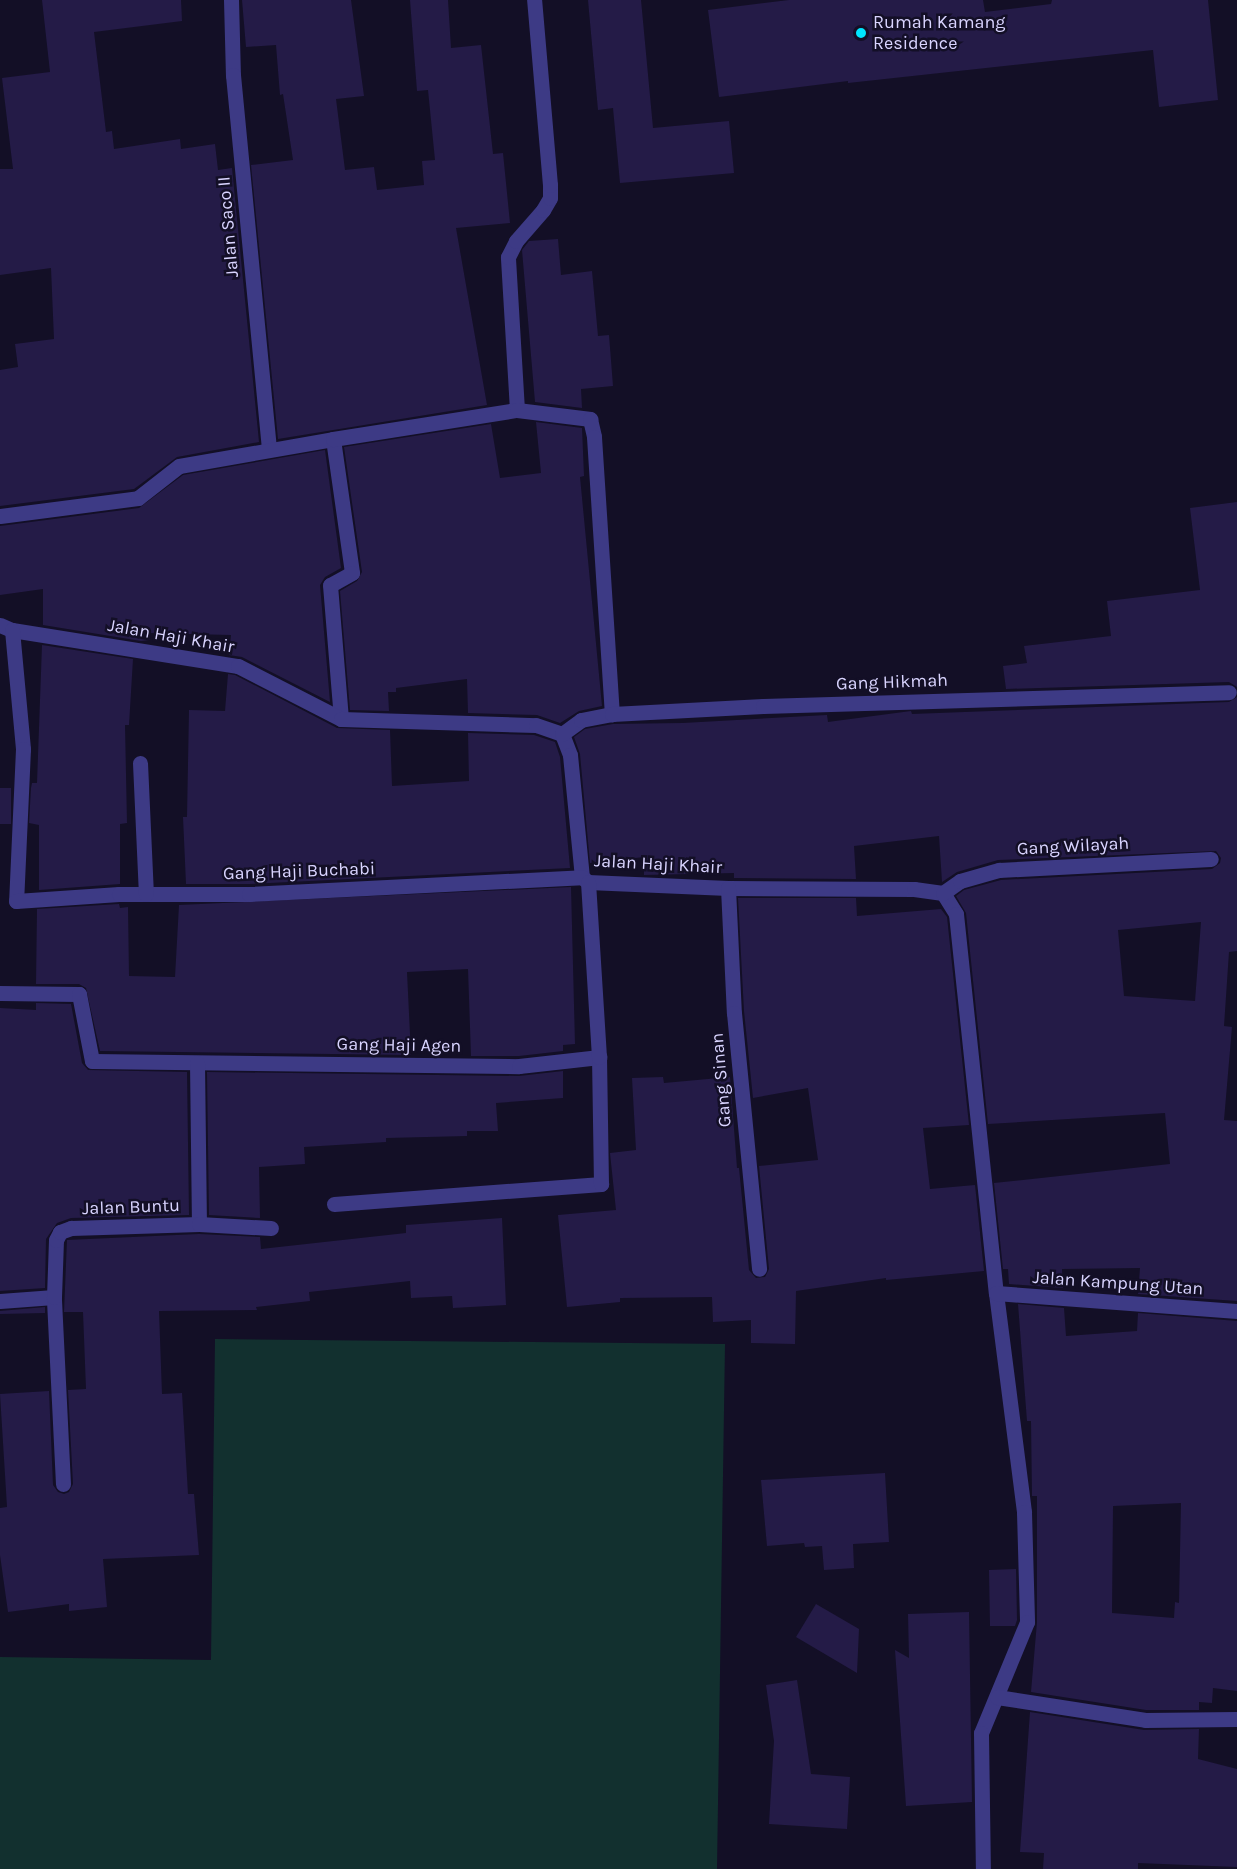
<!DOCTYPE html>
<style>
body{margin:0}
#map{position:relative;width:1237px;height:1869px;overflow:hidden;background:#130f26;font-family:Karla,sans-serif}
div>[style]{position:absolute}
.green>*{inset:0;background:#12302f}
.building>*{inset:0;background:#241b47;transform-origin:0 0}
.minor>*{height:15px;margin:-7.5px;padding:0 7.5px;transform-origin:7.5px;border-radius:7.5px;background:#3d3a85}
.dots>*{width:16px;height:16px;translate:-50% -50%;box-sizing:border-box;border:3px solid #130f26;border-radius:50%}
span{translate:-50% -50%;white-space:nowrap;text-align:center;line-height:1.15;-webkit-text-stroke:5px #130f26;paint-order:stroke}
.poi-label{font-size:18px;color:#d9d4ff}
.left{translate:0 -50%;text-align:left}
.street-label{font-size:18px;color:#d9d4ff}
</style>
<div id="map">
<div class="green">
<div style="clip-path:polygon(215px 1339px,725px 1344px,717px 1869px,0 1869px,0 1657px,211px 1660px)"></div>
</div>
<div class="building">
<div style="clip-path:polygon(42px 0,181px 0,182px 21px,94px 32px,106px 132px,112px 131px,114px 149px,180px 139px,181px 149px,215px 144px,218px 170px,232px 168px,259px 442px,177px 457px,134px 489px,0 506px,0 370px,18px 367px,15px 344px,54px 339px,51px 268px,0 275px,0 169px,13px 169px,2px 78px,50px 72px)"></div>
<div style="clip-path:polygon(242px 0,351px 0,364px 96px,336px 99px,345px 170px,374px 167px,377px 190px,424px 185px,422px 161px,435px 160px,428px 90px,417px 91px,410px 0,448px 0,451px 48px,481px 45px,493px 154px,503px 153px,510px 223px,456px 228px,487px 405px,278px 439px,251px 165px,293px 160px,283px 94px,280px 95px,276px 45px,246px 47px)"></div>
<div style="clip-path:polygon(588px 0,641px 0,653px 128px,729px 121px,734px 173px,620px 183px,613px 108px,598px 110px)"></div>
<div style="clip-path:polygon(789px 0,983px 0,985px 12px,1051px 4px,1052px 0,1208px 0,1218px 100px,1159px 107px,1153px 50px,848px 83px,848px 81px,719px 97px,708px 10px)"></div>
<div style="clip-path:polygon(558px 239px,561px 275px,592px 271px,598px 336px,609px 335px,613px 386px,581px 389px,582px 408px,535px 402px,522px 250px,529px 241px)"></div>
<div style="clip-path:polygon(536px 422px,582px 428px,584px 476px,580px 477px,602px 706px,579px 711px,560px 723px,537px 715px,468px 713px,467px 679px,396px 688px,396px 692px,388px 692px,389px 711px,350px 710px,340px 591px,357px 581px,362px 572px,344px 447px,491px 424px,500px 478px,541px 473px)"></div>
<div style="clip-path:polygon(325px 450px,341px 568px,325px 577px,320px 585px,330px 702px,242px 657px,229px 655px,231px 635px,150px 633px,150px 640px,141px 641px,43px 625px,43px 589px,0 595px,0 526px,139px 508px,183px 475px)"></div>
<div style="clip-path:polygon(1237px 502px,1237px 687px,1229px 682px,1006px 689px,1003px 666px,1027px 663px,1024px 646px,1111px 636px,1107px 601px,1200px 590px,1190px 508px)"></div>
<div style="clip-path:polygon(42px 645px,133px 659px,129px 725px,125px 725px,127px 823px,120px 824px,120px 884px,39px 890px,39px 825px,29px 823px,31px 788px,32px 783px,37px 783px)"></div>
<div style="clip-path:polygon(228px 674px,235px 675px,337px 728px,390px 730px,392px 786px,469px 781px,468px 733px,534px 735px,555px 742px,560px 757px,570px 868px,249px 884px,186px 884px,183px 817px,187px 817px,189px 710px,225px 711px)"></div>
<div style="clip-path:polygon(evenodd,1237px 697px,1237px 951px,1229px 952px,1224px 1026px,1232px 1027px,1224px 1120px,1237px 1121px,1237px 1301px,1138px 1294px,1140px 1268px,1062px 1269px,1063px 1288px,1009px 1284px,1008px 1269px,1003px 1269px,994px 1183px,1170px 1164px,1165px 1113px,988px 1124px,966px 913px,956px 896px,964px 890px,1001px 880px,1212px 869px,1220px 863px,1221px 858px,1216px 851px,998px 860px,957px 872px,942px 882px,939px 836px,854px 846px,856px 879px,734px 878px,734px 873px,644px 875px,644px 857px,590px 863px,580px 754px,574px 737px,585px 729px,613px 724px,683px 723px,827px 715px,828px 722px,911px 711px,912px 714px,1229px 702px,1237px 697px,1201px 922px,1195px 1001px,1124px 996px,1118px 930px,1201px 922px)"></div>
<div style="left:0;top:788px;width:11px;height:36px"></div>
<div style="clip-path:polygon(571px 887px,575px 1044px,563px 1045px,563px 1051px,519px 1056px,471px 1056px,468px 969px,407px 972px,411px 1055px,100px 1051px,86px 988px,79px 984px,36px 984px,37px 909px,119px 904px,120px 908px,128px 907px,129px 976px,175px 977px,179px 905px)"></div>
<div style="clip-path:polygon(738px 898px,856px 898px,857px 916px,941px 909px,947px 917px,969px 1125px,923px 1128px,930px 1189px,975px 1185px,984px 1271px,886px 1280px,886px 1278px,796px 1291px,795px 1344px,751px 1343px,751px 1320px,713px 1322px,712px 1297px,620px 1298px,620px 1302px,567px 1307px,558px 1215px,616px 1210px,610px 1153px,636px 1150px,632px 1078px,663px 1077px,664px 1083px,730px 1077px,737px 1168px,739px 1168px,749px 1270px,756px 1278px,765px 1277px,769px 1269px,759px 1166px,818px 1160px,808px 1088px,753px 1098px,744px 1011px)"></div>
<div style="clip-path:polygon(36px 1003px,71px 1004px,82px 1063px,88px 1070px,187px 1072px,189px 1215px,71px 1218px,57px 1223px,46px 1239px,45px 1288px,0 1291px,0 1008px,36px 1010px)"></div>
<div style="clip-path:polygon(563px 1071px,563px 1098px,496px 1103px,498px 1131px,467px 1131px,467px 1136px,386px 1138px,386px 1142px,304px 1147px,305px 1164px,259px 1167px,260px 1218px,209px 1215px,207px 1072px,519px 1076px)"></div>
<div style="clip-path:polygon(502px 1218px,506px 1305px,453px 1308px,452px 1296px,411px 1298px,410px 1281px,309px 1292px,310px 1301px,256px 1307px,257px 1310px,159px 1311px,162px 1394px,182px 1393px,188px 1494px,194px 1494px,199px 1555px,103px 1559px,107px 1607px,69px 1611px,69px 1604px,8px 1612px,0 1555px,0 1508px,7px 1507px,0 1394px,49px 1391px,53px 1485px,58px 1492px,64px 1494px,69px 1492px,73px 1484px,68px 1390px,86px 1389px,83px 1312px,64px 1312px,67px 1240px,199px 1234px,260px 1237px,261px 1249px,406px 1233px,406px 1225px)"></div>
<div style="clip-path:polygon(evenodd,1018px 1304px,1064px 1308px,1066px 1336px,1137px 1331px,1138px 1313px,1237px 1321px,1237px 1691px,1213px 1688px,1212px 1703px,1199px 1702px,1199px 1710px,1146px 1710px,1031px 1692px,1037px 1622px,1037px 1496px,1032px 1496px,1031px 1421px,1027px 1421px,1018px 1304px,1181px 1503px,1179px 1603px,1175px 1602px,1174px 1618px,1112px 1613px,1113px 1506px,1181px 1503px)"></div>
<div style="clip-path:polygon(45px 1307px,45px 1313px,0 1314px,0 1311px)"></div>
<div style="clip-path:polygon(885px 1473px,889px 1542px,853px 1544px,854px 1568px,824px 1570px,822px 1546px,805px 1547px,804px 1543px,767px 1546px,761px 1480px)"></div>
<div style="clip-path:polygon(1016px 1569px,1017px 1620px,1015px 1626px,990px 1626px,989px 1570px)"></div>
<div style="clip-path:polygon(816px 1604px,859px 1629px,857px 1673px,796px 1637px)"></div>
<div style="clip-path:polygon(969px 1612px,972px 1802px,906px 1806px,895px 1650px,909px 1658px,908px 1614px)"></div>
<div style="clip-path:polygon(797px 1680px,811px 1774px,850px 1777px,847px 1829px,769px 1824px,774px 1741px,766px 1685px)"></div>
<div style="clip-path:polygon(1030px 1712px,1144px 1730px,1199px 1729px,1198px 1759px,1237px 1769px,1237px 1867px,1138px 1863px,1138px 1869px,1043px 1869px,1044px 1853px,1020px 1852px)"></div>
</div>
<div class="minor">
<div style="left:231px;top:0;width:75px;rotate:88.5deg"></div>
<div style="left:233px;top:75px;width:376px;rotate:84.5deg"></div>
<div style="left:517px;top:410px;width:153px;rotate:-93.4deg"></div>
<div style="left:508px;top:257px;width:18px;rotate:-63deg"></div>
<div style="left:516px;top:241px;width:41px;rotate:-48.9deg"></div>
<div style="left:543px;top:210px;width:14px;rotate:-60deg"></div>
<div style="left:550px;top:198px;width:13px;rotate:-90deg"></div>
<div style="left:550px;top:185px;width:186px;rotate:-94.9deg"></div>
<div style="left:333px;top:439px;width:135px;rotate:81.9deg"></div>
<div style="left:352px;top:573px;width:25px;rotate:151deg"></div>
<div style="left:330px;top:585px;width:134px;rotate:85.3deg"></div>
<div style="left:0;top:516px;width:139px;rotate:-7.4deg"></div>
<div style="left:138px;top:498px;width:52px;rotate:-38deg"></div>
<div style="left:179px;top:466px;width:156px;rotate:-9.9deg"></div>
<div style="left:333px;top:439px;width:186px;rotate:-9deg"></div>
<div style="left:517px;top:410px;width:74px;rotate:7deg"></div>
<div style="left:590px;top:419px;width:18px;rotate:77deg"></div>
<div style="left:594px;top:437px;width:278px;rotate:86.3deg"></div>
<div style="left:0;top:625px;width:13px;rotate:23deg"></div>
<div style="left:12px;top:630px;width:229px;rotate:9.1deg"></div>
<div style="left:238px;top:666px;width:116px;rotate:27.2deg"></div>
<div style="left:341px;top:719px;width:195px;rotate:1.8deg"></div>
<div style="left:536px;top:725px;width:28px;rotate:19deg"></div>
<div style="left:562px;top:734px;width:22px;rotate:69deg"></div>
<div style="left:570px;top:755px;width:123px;rotate:84.4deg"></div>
<div style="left:582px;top:877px;width:8px;rotate:40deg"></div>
<div style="left:588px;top:882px;width:140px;rotate:2.5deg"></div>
<div style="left:728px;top:888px;width:186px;rotate:0.3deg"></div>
<div style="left:914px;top:889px;width:29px;rotate:8deg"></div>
<div style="left:943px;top:893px;width:25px;rotate:58deg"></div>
<div style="left:956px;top:914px;width:381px;rotate:84deg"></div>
<div style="left:996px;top:1293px;width:221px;rotate:82.7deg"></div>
<div style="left:1024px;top:1512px;width:110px;rotate:88.4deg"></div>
<div style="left:1027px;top:1622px;width:120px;rotate:112.5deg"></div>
<div style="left:981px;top:1733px;width:136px;rotate:89.2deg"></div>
<div style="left:12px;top:630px;width:120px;rotate:84.7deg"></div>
<div style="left:23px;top:749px;width:152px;rotate:92.6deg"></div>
<div style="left:16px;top:901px;width:103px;rotate:-3.9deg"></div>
<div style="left:119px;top:894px;width:130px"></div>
<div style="left:249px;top:894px;width:333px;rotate:-2.9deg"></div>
<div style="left:562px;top:734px;width:24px;rotate:-36deg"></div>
<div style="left:581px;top:720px;width:32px;rotate:-11deg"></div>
<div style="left:612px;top:714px;width:151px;rotate:-3deg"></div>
<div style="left:763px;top:706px;width:466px;rotate:-1.7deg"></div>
<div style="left:140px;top:763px;width:131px;rotate:87.4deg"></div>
<div style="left:728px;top:888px;width:125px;rotate:87.3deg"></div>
<div style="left:734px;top:1013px;width:257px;rotate:84.4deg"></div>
<div style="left:943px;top:893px;width:21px;rotate:-35deg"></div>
<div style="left:960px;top:881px;width:41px;rotate:-15.8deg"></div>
<div style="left:999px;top:870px;width:212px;rotate:-3deg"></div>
<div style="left:0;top:993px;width:79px;rotate:0.7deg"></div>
<div style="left:79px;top:994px;width:68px;rotate:79deg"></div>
<div style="left:92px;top:1061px;width:427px;rotate:0.7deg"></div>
<div style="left:519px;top:1066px;width:81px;rotate:-6.4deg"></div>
<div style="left:197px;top:1063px;width:161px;rotate:89.3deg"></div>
<div style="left:334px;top:1204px;width:268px;rotate:-4.3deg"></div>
<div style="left:601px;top:1184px;width:127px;rotate:-90.9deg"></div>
<div style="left:599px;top:1057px;width:175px;rotate:-93.6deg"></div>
<div style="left:996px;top:1293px;width:242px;rotate:4.3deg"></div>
<div style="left:0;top:1301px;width:54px;rotate:-4.2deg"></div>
<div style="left:63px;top:1484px;width:187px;rotate:-92.8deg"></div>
<div style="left:54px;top:1297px;width:57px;rotate:-88deg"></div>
<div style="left:56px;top:1240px;width:9px;rotate:-63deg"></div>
<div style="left:60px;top:1232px;width:12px;rotate:-20deg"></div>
<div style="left:71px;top:1228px;width:128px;rotate:-1.8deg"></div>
<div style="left:199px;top:1224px;width:72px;rotate:3.2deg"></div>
<div style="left:997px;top:1697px;width:150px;rotate:8.8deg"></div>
<div style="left:1145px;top:1720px;width:92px;rotate:-0.6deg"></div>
</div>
<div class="dots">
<div style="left:861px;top:33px;background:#00e5ff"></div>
</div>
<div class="poi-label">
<span class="left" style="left:873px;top:33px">Rumah Kamang<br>Residence</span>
</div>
<div class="street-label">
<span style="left:228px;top:227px;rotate:-95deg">Jalan Saco II</span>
<span style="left:171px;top:636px;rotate:10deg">Jalan Haji Khair</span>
<span style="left:892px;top:682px;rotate:-2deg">Gang Hikmah</span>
<span style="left:1073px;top:846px;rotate:-3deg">Gang Wilayah</span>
<span style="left:658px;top:864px;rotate:3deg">Jalan Haji Khair</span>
<span style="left:299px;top:871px;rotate:-2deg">Gang Haji Buchabi</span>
<span style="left:399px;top:1045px;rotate:1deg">Gang Haji Agen</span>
<span style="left:721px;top:1080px;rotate:-95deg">Gang Sinan</span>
<span style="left:131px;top:1207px;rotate:-2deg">Jalan Buntu</span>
<span style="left:1118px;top:1283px;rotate:4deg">Jalan Kampung Utan</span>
</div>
</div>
